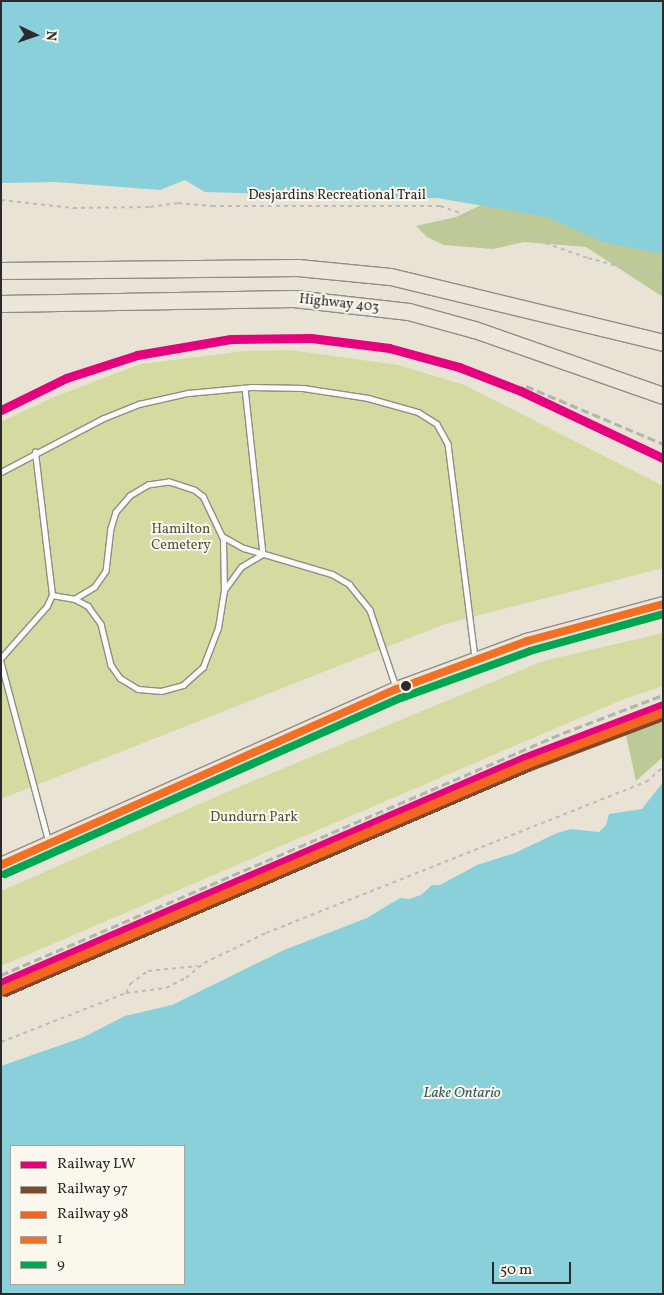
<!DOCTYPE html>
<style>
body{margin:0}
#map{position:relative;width:664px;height:1295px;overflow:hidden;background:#e8e3d4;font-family:Vollkorn,serif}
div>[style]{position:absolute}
.green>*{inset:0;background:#d4daa0}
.forest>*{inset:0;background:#bdca98}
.water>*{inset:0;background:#8ad0db}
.path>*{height:2px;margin-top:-1px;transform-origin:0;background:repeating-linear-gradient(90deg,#bdbcba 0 4px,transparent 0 8px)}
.roads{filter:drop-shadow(1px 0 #8f8d85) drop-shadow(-1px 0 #8f8d85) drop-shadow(0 1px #8f8d85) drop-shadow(0 -1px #8f8d85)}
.lane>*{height:4.5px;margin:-2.25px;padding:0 2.25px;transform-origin:2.25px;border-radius:2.25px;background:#fcfbf9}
.primary>*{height:14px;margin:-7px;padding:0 7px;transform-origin:7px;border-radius:7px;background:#ede6dd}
.highway>*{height:16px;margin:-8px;padding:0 8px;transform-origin:8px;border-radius:8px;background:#ede6dd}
.rail>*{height:3px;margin-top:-1.5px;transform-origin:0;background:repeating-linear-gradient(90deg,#b3b3b0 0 8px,transparent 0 12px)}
.bus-1>*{height:8px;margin:-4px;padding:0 4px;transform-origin:4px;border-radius:4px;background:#f26f23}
.bus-2>*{height:8px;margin:-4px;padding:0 4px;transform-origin:4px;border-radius:4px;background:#00a651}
.rail-1>*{height:9px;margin:-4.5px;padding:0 4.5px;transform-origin:4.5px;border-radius:4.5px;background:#e5007d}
.rail-2>*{height:9px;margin:-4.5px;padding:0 4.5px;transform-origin:4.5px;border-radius:4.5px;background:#7a4b2a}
.rail-3>*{height:9px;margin:-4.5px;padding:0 4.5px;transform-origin:4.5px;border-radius:4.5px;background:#f26522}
.dots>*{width:14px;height:14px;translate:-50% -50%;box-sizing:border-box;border:2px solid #fbf7ec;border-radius:50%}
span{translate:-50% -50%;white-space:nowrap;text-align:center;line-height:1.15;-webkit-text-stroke:4px #fbf7ec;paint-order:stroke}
.street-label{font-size:14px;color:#2b2b2b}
.park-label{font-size:14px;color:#51553e}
.water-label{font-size:15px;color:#3b5a61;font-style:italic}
.frame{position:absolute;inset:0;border:2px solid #2b2b2b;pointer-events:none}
.legend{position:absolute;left:10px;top:1145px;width:175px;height:140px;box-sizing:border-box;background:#fbf7ec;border:1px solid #a8a59f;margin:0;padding:6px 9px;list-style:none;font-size:15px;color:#2b2b2b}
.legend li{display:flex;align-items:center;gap:10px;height:25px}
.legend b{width:25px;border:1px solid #a8a59f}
.north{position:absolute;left:10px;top:10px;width:50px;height:50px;-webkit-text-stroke:4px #fbf7ec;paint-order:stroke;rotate:93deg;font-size:14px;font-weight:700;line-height:20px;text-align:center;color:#2b2b2b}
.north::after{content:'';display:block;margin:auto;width:18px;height:22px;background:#2b2b2b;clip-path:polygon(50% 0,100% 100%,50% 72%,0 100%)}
.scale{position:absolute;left:492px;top:1262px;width:79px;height:22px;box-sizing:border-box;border:2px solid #2b2b2b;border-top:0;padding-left:6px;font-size:15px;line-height:18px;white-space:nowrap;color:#2b2b2b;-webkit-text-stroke:4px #fbf7ec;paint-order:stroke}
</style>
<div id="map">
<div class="green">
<div style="clip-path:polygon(290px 350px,398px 365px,464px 385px,663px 486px,663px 568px,445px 624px,1px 799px,1px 422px,54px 397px,141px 364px,245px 351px)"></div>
<div style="clip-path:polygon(663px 633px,663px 686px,624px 699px,1px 966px,1px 891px,243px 785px,543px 661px)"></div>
</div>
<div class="forest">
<div style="clip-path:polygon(483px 204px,663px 233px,663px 297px,586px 247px,524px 242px,493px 249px,444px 245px,427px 237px,416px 226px,456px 217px)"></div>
<div style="clip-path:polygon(663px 721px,663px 757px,636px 781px,625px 731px)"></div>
</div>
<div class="water">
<div style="clip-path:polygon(1px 1px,663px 1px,663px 254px,603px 242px,547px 217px,437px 198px,357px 201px,306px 195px,205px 192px,185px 180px,160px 190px,56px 182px,1px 183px)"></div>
<div style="clip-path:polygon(evenodd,663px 782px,663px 1294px,1px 1294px,1px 1066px,84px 1037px,125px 1016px,172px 1005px,284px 950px,367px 918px,400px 898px,409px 899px,421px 895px,432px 885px,440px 885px,477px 865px,515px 853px,557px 833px,571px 829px,599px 832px,606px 825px,609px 814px,642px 809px,663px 782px,11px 1146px,184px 1146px,184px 1284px,11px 1284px,11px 1146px)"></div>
</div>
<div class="path">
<div style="left:1px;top:200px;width:72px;rotate:6.3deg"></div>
<div style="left:73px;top:208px;width:77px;rotate:-0.7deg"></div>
<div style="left:150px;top:207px;width:28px;rotate:-8deg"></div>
<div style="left:178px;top:203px;width:34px;rotate:5deg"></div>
<div style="left:212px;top:206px;width:228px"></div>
<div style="left:440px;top:206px;width:157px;rotate:19.4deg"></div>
<div style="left:588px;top:258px;width:78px;rotate:14.9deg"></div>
<div style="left:126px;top:993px;width:10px;rotate:-66deg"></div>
<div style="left:130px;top:984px;width:22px;rotate:-36deg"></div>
<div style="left:148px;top:971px;width:50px;rotate:-5.7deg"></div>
<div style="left:1px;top:1042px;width:134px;rotate:-21.4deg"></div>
<div style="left:126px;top:993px;width:40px;rotate:-7.1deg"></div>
<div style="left:166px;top:988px;width:22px;rotate:-27deg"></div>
<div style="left:186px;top:978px;width:23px;rotate:-40deg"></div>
<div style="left:204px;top:963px;width:69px;rotate:-25.8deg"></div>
<div style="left:266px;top:933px;width:409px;rotate:-21.7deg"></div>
<div style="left:646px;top:782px;width:23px;rotate:-41deg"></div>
</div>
<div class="roads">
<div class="lane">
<div style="left:245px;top:388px;width:167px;rotate:83.8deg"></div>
<div style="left:1px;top:472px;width:116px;rotate:-27.7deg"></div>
<div style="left:104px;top:418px;width:38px;rotate:-22deg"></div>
<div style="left:139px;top:404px;width:50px;rotate:-12.7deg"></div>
<div style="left:188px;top:393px;width:64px;rotate:-5.4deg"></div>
<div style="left:252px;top:387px;width:51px;rotate:1.1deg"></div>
<div style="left:303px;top:388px;width:66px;rotate:8.7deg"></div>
<div style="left:368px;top:398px;width:52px;rotate:15.6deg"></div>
<div style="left:418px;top:412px;width:22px;rotate:32deg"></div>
<div style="left:437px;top:424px;width:23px;rotate:61deg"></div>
<div style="left:448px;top:444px;width:216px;rotate:82.8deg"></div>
<div style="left:222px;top:536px;width:25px;rotate:29deg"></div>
<div style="left:244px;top:548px;width:92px;rotate:16.5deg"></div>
<div style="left:332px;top:574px;width:20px;rotate:30deg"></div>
<div style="left:349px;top:584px;width:33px;rotate:51deg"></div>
<div style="left:370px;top:610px;width:81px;rotate:71.3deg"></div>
<div style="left:225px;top:589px;width:27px;rotate:-54deg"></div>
<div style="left:241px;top:567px;width:26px;rotate:-31deg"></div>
<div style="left:52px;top:595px;width:23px;rotate:10deg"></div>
<div style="left:75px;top:599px;width:15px;rotate:28deg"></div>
<div style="left:88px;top:606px;width:22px;rotate:54deg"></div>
<div style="left:101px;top:624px;width:42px;rotate:76.3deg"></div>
<div style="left:111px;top:665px;width:16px;rotate:55deg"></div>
<div style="left:120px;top:678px;width:21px;rotate:31deg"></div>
<div style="left:138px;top:689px;width:23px;rotate:5deg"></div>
<div style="left:161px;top:691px;width:23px;rotate:-15deg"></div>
<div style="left:183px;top:685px;width:27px;rotate:-42deg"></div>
<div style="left:203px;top:667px;width:42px;rotate:-69deg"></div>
<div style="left:218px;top:628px;width:36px;rotate:-81deg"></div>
<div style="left:224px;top:592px;width:53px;rotate:-91.1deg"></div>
<div style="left:223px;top:539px;width:47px;rotate:-115.5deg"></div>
<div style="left:203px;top:497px;width:11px;rotate:-142deg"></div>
<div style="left:194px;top:490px;width:26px;rotate:-162deg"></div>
<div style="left:169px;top:482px;width:21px;rotate:172deg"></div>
<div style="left:148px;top:485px;width:21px;rotate:149deg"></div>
<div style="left:130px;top:496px;width:21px;rotate:131deg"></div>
<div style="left:116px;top:512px;width:17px;rotate:107deg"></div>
<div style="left:111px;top:528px;width:43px;rotate:96.6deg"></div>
<div style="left:106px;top:571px;width:19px;rotate:125deg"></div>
<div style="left:95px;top:587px;width:23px;rotate:149deg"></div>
<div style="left:1px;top:658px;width:69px;rotate:-48.5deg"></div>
<div style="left:47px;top:606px;width:12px;rotate:-66deg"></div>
<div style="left:52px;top:595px;width:144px;rotate:-96.8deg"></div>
<div style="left:1px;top:662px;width:186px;rotate:75.1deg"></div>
</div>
<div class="primary">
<div style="left:1px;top:865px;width:433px;rotate:-24deg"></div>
<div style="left:397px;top:689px;width:139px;rotate:-20.3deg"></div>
<div style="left:527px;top:641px;width:141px;rotate:-15.2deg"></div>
</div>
<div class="highway">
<div style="left:1px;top:271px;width:297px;rotate:-0.6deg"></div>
<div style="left:298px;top:268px;width:93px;rotate:5.5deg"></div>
<div style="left:391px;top:277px;width:280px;rotate:13.6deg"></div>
<div style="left:1px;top:304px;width:293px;rotate:-1deg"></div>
<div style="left:294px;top:299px;width:116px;rotate:6.4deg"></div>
<div style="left:409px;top:312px;width:68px;rotate:15.3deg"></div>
<div style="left:475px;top:330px;width:199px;rotate:19.3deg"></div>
</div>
</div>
<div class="rail">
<div style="left:526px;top:386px;width:149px;rotate:22.9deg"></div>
<div style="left:1px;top:975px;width:612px;rotate:-23.3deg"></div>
<div style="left:563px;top:733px;width:107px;rotate:-20.8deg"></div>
</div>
<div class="bus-1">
<div style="left:1px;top:865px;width:433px;rotate:-24deg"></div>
<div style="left:397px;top:689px;width:139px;rotate:-20.3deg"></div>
<div style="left:527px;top:641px;width:141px;rotate:-15.2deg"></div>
</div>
<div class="bus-2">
<div style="left:5px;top:874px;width:433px;rotate:-24deg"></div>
<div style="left:401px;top:698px;width:137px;rotate:-20deg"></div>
<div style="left:530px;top:651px;width:138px;rotate:-15.5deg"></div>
</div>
<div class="rail-1">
<div style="left:1px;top:410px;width:72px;rotate:-26.2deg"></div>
<div style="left:66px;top:378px;width:75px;rotate:-17.9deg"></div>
<div style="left:137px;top:355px;width:95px;rotate:-9.7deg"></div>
<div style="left:231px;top:339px;width:80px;rotate:-0.7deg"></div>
<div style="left:311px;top:338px;width:79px;rotate:7.3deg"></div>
<div style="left:389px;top:348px;width:73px;rotate:15.2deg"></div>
<div style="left:459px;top:367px;width:66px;rotate:21.2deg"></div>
<div style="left:521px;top:391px;width:157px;rotate:25.3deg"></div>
<div style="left:1px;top:983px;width:569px;rotate:-23.28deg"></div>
<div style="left:524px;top:758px;width:149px;rotate:-20.9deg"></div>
</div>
<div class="rail-2">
<div style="left:5px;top:992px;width:569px;rotate:-23.28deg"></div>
<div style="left:528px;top:767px;width:144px;rotate:-20.7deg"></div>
</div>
<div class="rail-3">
<div style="left:1px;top:990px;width:572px;rotate:-23.29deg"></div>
<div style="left:526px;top:764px;width:147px;rotate:-20.8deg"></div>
</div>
<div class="dots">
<div style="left:406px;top:686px;background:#2b2b2b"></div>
</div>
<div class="street-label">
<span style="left:337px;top:196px">Desjardins Recreational Trail</span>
<span style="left:339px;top:304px;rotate:6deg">Highway 403</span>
</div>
<div class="park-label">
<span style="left:181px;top:538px">Hamilton<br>Cemetery</span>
<span style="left:254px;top:818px">Dundurn Park</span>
</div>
<div class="water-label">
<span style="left:462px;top:1094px">Lake Ontario</span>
</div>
<div class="frame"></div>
<ul class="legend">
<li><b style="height:6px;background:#e5007d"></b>Railway LW</li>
<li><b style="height:6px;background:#7a4b2a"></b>Railway 97</li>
<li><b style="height:6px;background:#f26522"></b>Railway 98</li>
<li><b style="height:6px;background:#f26f23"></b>1</li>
<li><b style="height:6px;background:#00a651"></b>9</li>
</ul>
<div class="north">N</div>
<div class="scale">50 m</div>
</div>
